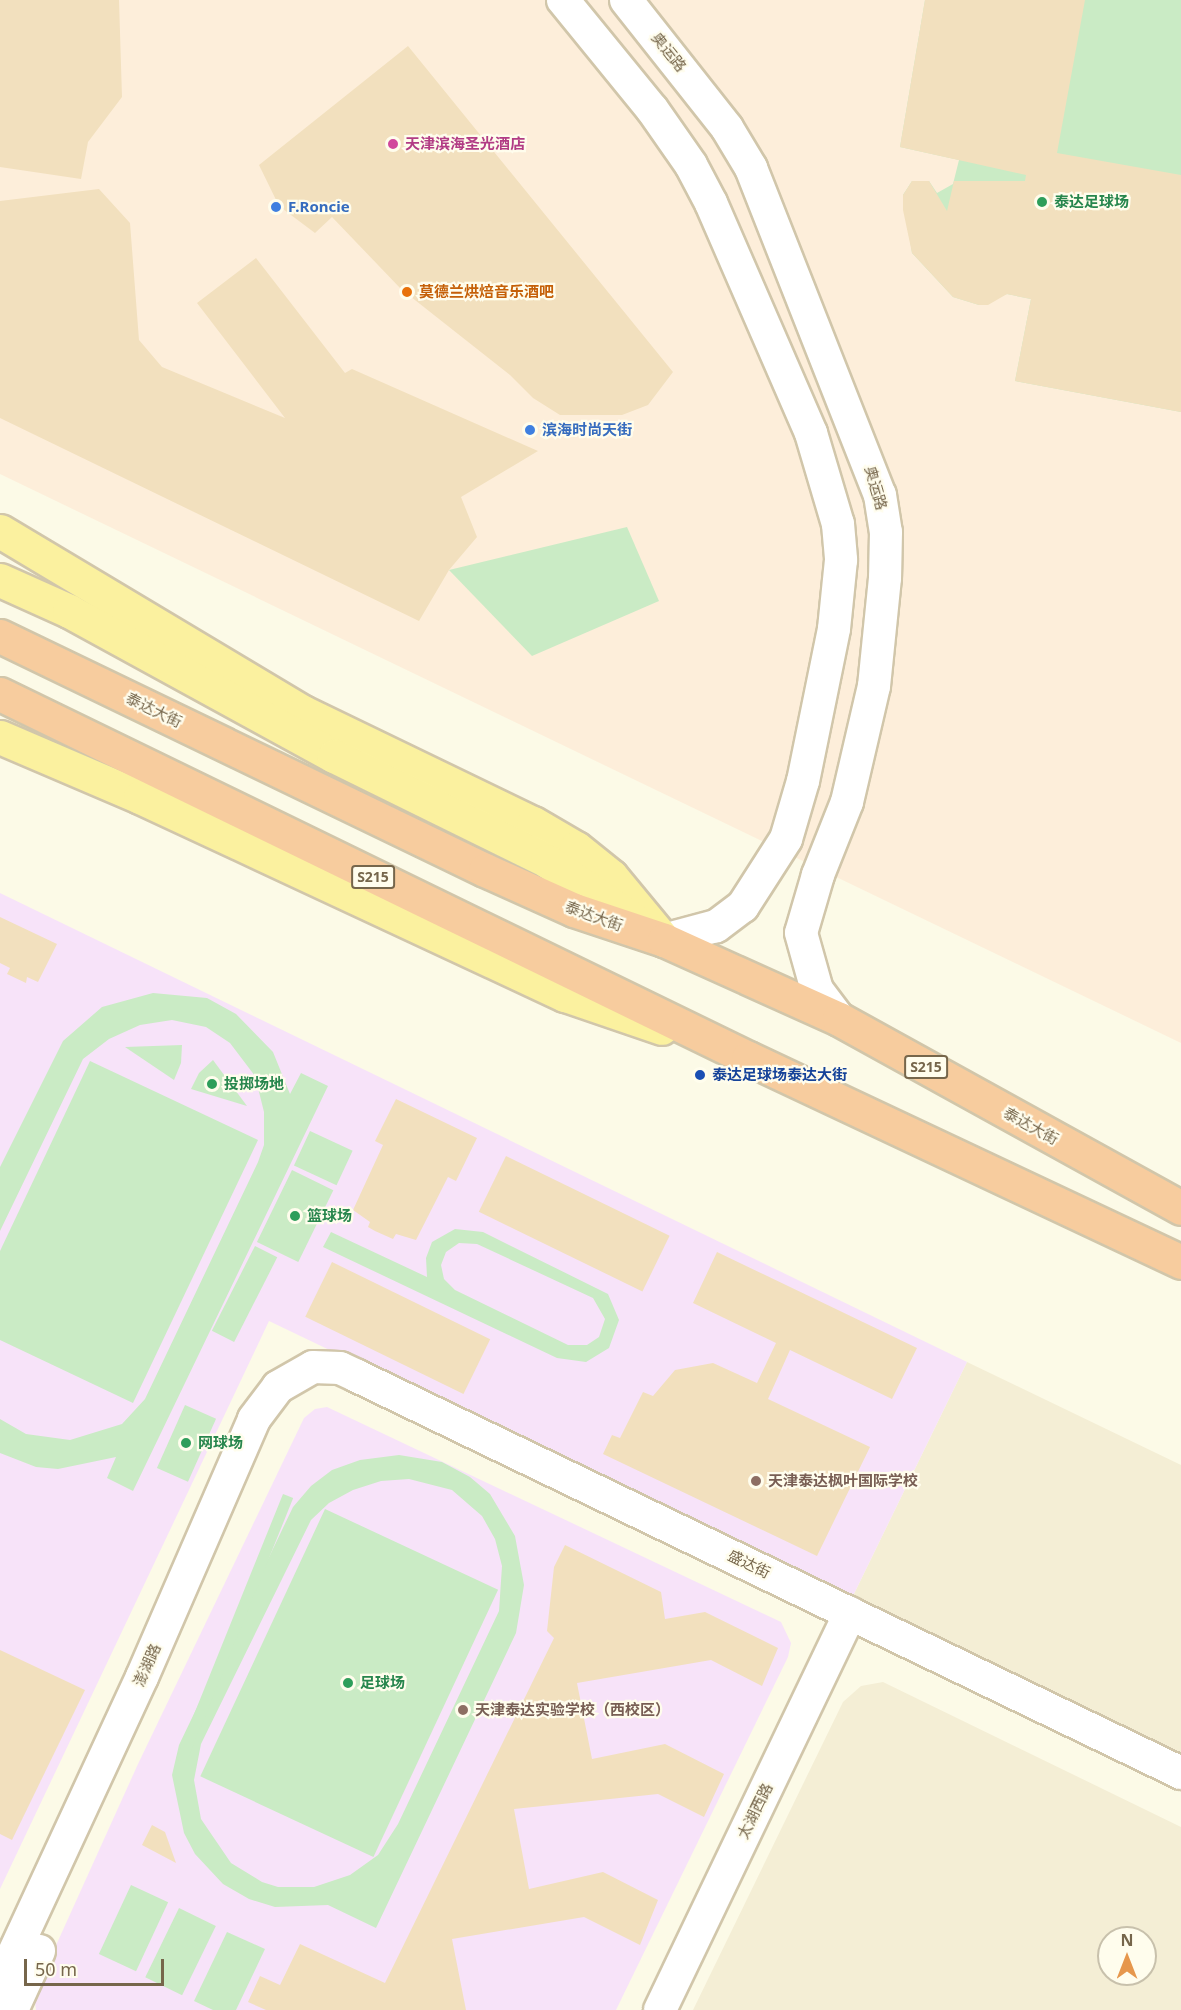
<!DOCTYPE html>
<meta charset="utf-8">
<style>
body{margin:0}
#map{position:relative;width:1181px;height:2010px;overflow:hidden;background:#fcfae7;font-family:"Noto Sans","Noto Sans SC",sans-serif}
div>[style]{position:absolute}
.residential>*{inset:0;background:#f4eed5}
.commercial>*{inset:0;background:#fdeeda}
.education>*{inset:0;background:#f7e3f9}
.green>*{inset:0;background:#caebc5;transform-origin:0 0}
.building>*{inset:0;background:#f2e0be;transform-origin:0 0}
.roads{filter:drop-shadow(2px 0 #d1c6aa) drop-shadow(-2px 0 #d1c6aa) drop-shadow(0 2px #d1c6aa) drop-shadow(0 -2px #d1c6aa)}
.secondary>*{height:32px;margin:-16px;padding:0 16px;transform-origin:16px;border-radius:16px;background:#fff}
.primary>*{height:33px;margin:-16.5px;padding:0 16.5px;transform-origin:16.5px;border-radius:16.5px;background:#fbf19f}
.highway>*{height:33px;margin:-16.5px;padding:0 16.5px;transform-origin:16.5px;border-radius:16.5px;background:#f7cc9e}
.dots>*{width:16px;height:16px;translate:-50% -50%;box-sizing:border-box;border:3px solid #fffded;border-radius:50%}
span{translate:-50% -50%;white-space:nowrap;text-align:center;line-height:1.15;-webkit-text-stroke:4.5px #fffded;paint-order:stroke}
.shield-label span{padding:2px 4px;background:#fffded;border:2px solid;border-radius:4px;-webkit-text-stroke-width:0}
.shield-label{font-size:14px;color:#76664b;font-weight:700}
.street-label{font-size:15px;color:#76664b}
.hotel-label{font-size:15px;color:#b23c85;font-weight:700}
.left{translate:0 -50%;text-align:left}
.leisure-label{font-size:15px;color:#27864d;font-weight:700}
.shop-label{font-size:15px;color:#366cbe;font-weight:700}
.food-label{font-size:15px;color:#c56008;font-weight:700}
.transit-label{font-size:15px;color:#164399;font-weight:700}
.education-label{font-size:15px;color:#785e54;font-weight:700}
.north{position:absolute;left:1097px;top:1926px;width:60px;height:60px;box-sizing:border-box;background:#fffded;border:2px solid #c8c1ac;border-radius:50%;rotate:0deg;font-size:16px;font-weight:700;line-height:24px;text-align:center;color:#76664b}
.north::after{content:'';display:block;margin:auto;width:21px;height:27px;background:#e6974c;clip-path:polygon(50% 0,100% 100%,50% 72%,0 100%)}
.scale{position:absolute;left:24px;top:1959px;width:140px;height:27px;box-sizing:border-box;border:3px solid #76664b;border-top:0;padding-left:8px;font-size:18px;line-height:21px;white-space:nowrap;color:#76664b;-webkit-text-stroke:4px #fffded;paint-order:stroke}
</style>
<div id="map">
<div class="residential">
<div style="clip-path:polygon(967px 1362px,1181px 1465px,1181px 1756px,851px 1600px)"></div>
<div style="clip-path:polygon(evenodd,883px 1682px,1181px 1827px,1181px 2010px,693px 2010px,843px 1702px,861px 1686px,883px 1682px,1109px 1938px,1145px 1938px,1145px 1974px,1109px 1974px,1109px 1938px)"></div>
</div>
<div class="commercial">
<div style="clip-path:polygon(0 0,1181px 0,1181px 1043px,0 474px)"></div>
</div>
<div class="education">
<div style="clip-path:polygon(0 893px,967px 1362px,851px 1600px,269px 1321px,0 1889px)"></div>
<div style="clip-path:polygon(327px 1407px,781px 1622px,791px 1643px,788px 1657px,616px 2010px,36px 2010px,34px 1994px,138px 1764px,304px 1418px,315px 1409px)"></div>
</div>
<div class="green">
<div style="clip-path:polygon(925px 0,1181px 0,1181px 412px,1015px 381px,1031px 299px,1007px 294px,979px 305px,953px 297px,912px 253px,903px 195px,912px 181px,929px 181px,937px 193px,953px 184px,959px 160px,900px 147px)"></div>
<div style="clip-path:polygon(627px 527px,659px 601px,532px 656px,449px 570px)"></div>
<div style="clip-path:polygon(153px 993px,207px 998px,236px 1014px,273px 1052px,290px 1094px,301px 1073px,328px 1086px,133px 1491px,107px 1478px,116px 1457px,58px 1469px,36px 1467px,0 1453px,0 1419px,26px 1434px,70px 1440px,122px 1424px,145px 1399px,258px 1162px,264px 1145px,264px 1112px,255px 1076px,230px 1043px,206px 1027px,172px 1020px,140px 1025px,109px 1039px,83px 1059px,0 1231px,0 1167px,63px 1041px,102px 1007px)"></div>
<div style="clip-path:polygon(182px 1045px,181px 1063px,174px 1080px,125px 1047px)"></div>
<div style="clip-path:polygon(213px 1060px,247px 1106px,191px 1089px,199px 1073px)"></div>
<div style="clip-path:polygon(90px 1061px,258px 1140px,133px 1403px,0 1340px,0 1251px)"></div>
<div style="left:310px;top:1131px;width:47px;height:38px;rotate:25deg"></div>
<div style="left:292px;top:1170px;width:46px;height:80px;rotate:26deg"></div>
<div style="clip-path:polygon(evenodd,455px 1229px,483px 1232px,608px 1294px,619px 1320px,609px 1348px,586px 1362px,557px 1358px,323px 1247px,331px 1232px,427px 1277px,426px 1258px,432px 1242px,455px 1229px,459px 1243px,477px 1244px,593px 1298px,605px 1319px,599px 1337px,587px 1345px,568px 1345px,455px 1290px,444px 1279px,441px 1265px,446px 1252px,459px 1243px)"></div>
<div style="left:255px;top:1246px;width:25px;height:95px;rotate:27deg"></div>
<div style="left:185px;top:1405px;width:34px;height:69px;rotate:24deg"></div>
<div style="clip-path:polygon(evenodd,399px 1455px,442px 1462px,470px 1477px,490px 1494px,515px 1536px,524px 1585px,516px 1633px,376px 1928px,328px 1905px,275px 1907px,249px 1899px,223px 1884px,195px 1854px,184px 1833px,172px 1775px,179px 1745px,293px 1507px,311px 1486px,332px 1470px,360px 1460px,399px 1455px,409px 1479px,452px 1490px,482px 1516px,495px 1539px,502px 1566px,499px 1611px,398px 1824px,378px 1855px,350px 1875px,314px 1887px,278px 1887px,262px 1882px,231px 1863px,201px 1819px,194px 1780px,201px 1744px,311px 1520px,329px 1503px,353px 1490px,381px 1481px,409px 1479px)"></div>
<div style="left:283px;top:1494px;width:11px;height:286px;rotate:22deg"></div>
<div style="left:325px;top:1509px;width:191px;height:295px;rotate:25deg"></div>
<div style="left:131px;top:1885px;width:41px;height:76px;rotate:25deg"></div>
<div style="left:179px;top:1908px;width:41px;height:77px;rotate:26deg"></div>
<div style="clip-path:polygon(227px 1932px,265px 1949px,236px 2010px,213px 2010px,194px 2001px)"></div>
</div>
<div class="building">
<div style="clip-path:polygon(0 0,119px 0,122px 97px,88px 142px,81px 179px,0 167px)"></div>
<div style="clip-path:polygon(925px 0,1085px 0,1057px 153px,1181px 175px,1181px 412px,1015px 381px,1031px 299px,1007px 294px,988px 305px,979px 305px,953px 297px,912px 253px,903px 210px,903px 195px,912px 181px,929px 181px,947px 211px,954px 181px,1025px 181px,1026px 175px,900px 147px)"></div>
<div style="clip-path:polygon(408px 46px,673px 372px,648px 405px,622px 415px,560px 415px,533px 398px,510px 375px,401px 289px,332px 217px,315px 233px,279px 206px,259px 165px)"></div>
<div style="clip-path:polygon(99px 189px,130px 223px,139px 340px,162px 367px,285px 418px,197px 303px,256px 258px,345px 373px,352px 369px,538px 451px,461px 497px,477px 537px,449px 570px,419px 621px,0 418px,0 201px)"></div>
<div style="clip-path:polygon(0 917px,57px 944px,38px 982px,27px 977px,26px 983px,7px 974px,10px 968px,0 963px)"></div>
<div style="clip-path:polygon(396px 1099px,477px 1138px,456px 1181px,448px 1177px,416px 1240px,396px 1234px,393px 1239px,375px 1231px,368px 1227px,370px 1222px,353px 1210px,383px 1145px,375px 1141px)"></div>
<div style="left:506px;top:1156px;width:182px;height:62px;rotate:26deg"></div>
<div style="clip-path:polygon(717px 1252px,917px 1348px,892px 1399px,790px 1350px,768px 1399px,870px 1447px,817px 1556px,603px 1454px,612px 1435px,620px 1438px,643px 1392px,653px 1396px,675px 1370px,713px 1363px,757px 1383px,776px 1343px,693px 1303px)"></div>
<div style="left:332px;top:1262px;width:176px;height:61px;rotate:26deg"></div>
<div style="clip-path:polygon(565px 1545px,661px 1592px,665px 1619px,705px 1612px,778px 1648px,762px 1686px,711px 1660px,577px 1683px,592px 1759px,665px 1744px,724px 1774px,704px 1817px,658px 1794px,514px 1809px,529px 1889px,603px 1872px,658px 1900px,640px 1945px,584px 1917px,452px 1939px,466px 2010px,266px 2010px,248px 2002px,260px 1976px,280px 1985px,300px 1944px,385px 1983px,554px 1638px,547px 1631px,554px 1567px)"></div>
<div style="clip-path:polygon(0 1650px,85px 1690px,12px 1840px,0 1834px)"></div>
<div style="clip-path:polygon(152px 1825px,165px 1832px,176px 1863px,142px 1845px)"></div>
</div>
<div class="roads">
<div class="secondary">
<div style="left:563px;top:0;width:141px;rotate:50.8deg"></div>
<div style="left:652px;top:109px;width:68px;rotate:55.1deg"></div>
<div style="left:691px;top:165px;width:43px;rotate:62.2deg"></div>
<div style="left:711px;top:203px;width:251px;rotate:66.5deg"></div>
<div style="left:811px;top:433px;width:95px;rotate:73.5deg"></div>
<div style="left:838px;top:524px;width:36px;rotate:85deg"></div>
<div style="left:841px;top:560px;width:69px;rotate:95.8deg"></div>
<div style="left:834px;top:629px;width:155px;rotate:101.5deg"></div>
<div style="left:803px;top:781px;width:60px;rotate:106.3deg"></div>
<div style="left:786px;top:839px;width:80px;rotate:122.7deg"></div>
<div style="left:743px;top:906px;width:34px;rotate:143deg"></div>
<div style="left:716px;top:926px;width:54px;rotate:164.9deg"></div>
<div style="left:626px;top:0;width:163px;rotate:51.7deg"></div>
<div style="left:727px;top:128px;width:47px;rotate:59deg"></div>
<div style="left:751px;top:168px;width:352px;rotate:68.5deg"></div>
<div style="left:880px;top:495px;width:37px;rotate:81deg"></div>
<div style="left:886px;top:532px;width:46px;rotate:91.2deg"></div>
<div style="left:885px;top:578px;width:109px;rotate:95.8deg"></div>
<div style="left:874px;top:686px;width:119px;rotate:103.1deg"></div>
<div style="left:847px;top:802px;width:79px;rotate:111.7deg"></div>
<div style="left:818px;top:875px;width:60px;rotate:106.3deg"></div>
<div style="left:801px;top:933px;width:59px;rotate:74.3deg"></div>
<div style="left:817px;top:990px;width:36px;rotate:53deg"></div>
<div style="left:0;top:1983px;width:337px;rotate:-65.1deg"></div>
<div style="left:142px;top:1677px;width:281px;rotate:-66.5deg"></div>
<div style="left:254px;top:1419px;width:40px;rotate:-53deg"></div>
<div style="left:278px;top:1387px;width:40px;rotate:-29.7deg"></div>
<div style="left:313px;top:1367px;width:27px;rotate:2deg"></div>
<div style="left:340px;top:1368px;width:19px;rotate:25deg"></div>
<div style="left:357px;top:1376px;width:915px;rotate:25.72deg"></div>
<div style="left:12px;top:2010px;width:65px;rotate:-65.4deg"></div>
<div style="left:660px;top:2010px;width:440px;rotate:-64.4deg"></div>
</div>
<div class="primary">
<div style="left:0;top:531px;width:353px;rotate:30.9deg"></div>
<div style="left:303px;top:712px;width:255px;rotate:25.8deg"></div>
<div style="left:533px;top:823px;width:50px;rotate:30.2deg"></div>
<div style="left:576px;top:848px;width:45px;rotate:38.7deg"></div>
<div style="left:611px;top:876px;width:83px;rotate:50.4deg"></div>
<div style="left:0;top:580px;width:76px;rotate:24.2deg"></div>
<div style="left:69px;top:611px;width:302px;rotate:28.7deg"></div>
<div style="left:334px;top:756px;width:237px;rotate:26.2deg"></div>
<div style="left:547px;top:861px;width:104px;rotate:34deg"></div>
<div style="left:0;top:737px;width:152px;rotate:23.2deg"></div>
<div style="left:140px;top:797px;width:469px;rotate:25deg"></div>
<div style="left:565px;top:995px;width:102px;rotate:18.8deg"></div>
</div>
<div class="highway">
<div style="left:0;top:636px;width:538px;rotate:25.76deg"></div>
<div style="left:485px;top:870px;width:98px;rotate:24.2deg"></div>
<div style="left:574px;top:910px;width:95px;rotate:18.4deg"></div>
<div style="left:664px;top:940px;width:192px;rotate:24.3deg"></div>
<div style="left:839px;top:1019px;width:391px;rotate:28.9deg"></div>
<div style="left:0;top:694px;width:832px;rotate:25.95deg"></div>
<div style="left:748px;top:1058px;width:479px;rotate:25.2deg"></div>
</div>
</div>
<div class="dots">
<div style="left:393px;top:144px;background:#d1479c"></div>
<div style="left:1042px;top:202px;background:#2e9e5b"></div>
<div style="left:276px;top:207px;background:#3f7fe0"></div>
<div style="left:407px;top:292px;background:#e8710a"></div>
<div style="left:530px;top:430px;background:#3f7fe0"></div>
<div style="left:700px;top:1075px;background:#1a4fb4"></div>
<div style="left:212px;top:1084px;background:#2e9e5b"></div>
<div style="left:295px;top:1216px;background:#2e9e5b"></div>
<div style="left:186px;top:1443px;background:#2e9e5b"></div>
<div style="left:756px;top:1481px;background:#8d6e63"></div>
<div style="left:348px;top:1683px;background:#2e9e5b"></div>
<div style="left:463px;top:1710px;background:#8d6e63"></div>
</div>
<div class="shield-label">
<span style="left:373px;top:877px">S215</span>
<span style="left:926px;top:1067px">S215</span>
</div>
<div class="street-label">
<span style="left:669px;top:52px;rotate:51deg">奥运路</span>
<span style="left:876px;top:488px;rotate:74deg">奥运路</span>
<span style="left:154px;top:710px;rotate:26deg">泰达大街</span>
<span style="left:594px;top:916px;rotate:20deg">泰达大街</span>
<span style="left:1031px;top:1126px;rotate:29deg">泰达大街</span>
<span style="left:749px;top:1564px;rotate:26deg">盛达街</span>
<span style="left:147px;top:1665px;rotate:-66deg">澎湖路</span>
<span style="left:755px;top:1811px;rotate:-64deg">太湖西路</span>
</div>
<div class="hotel-label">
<span class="left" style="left:405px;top:144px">天津滨海圣光酒店</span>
</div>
<div class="leisure-label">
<span class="left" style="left:1054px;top:202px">泰达足球场</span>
<span class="left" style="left:224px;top:1084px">投掷场地</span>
<span class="left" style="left:307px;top:1216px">篮球场</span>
<span class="left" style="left:198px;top:1443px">网球场</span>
<span class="left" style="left:360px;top:1683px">足球场</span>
</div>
<div class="shop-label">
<span class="left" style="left:288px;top:207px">F.Roncie</span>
<span class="left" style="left:542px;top:430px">滨海时尚天街</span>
</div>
<div class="food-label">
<span class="left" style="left:419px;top:292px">莫德兰烘焙音乐酒吧</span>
</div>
<div class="transit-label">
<span class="left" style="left:712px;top:1075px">泰达足球场泰达大街</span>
</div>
<div class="education-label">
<span class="left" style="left:768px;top:1481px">天津泰达枫叶国际学校</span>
<span class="left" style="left:475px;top:1710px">天津泰达实验学校（西校区）</span>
</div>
<div class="north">N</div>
<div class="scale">50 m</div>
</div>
